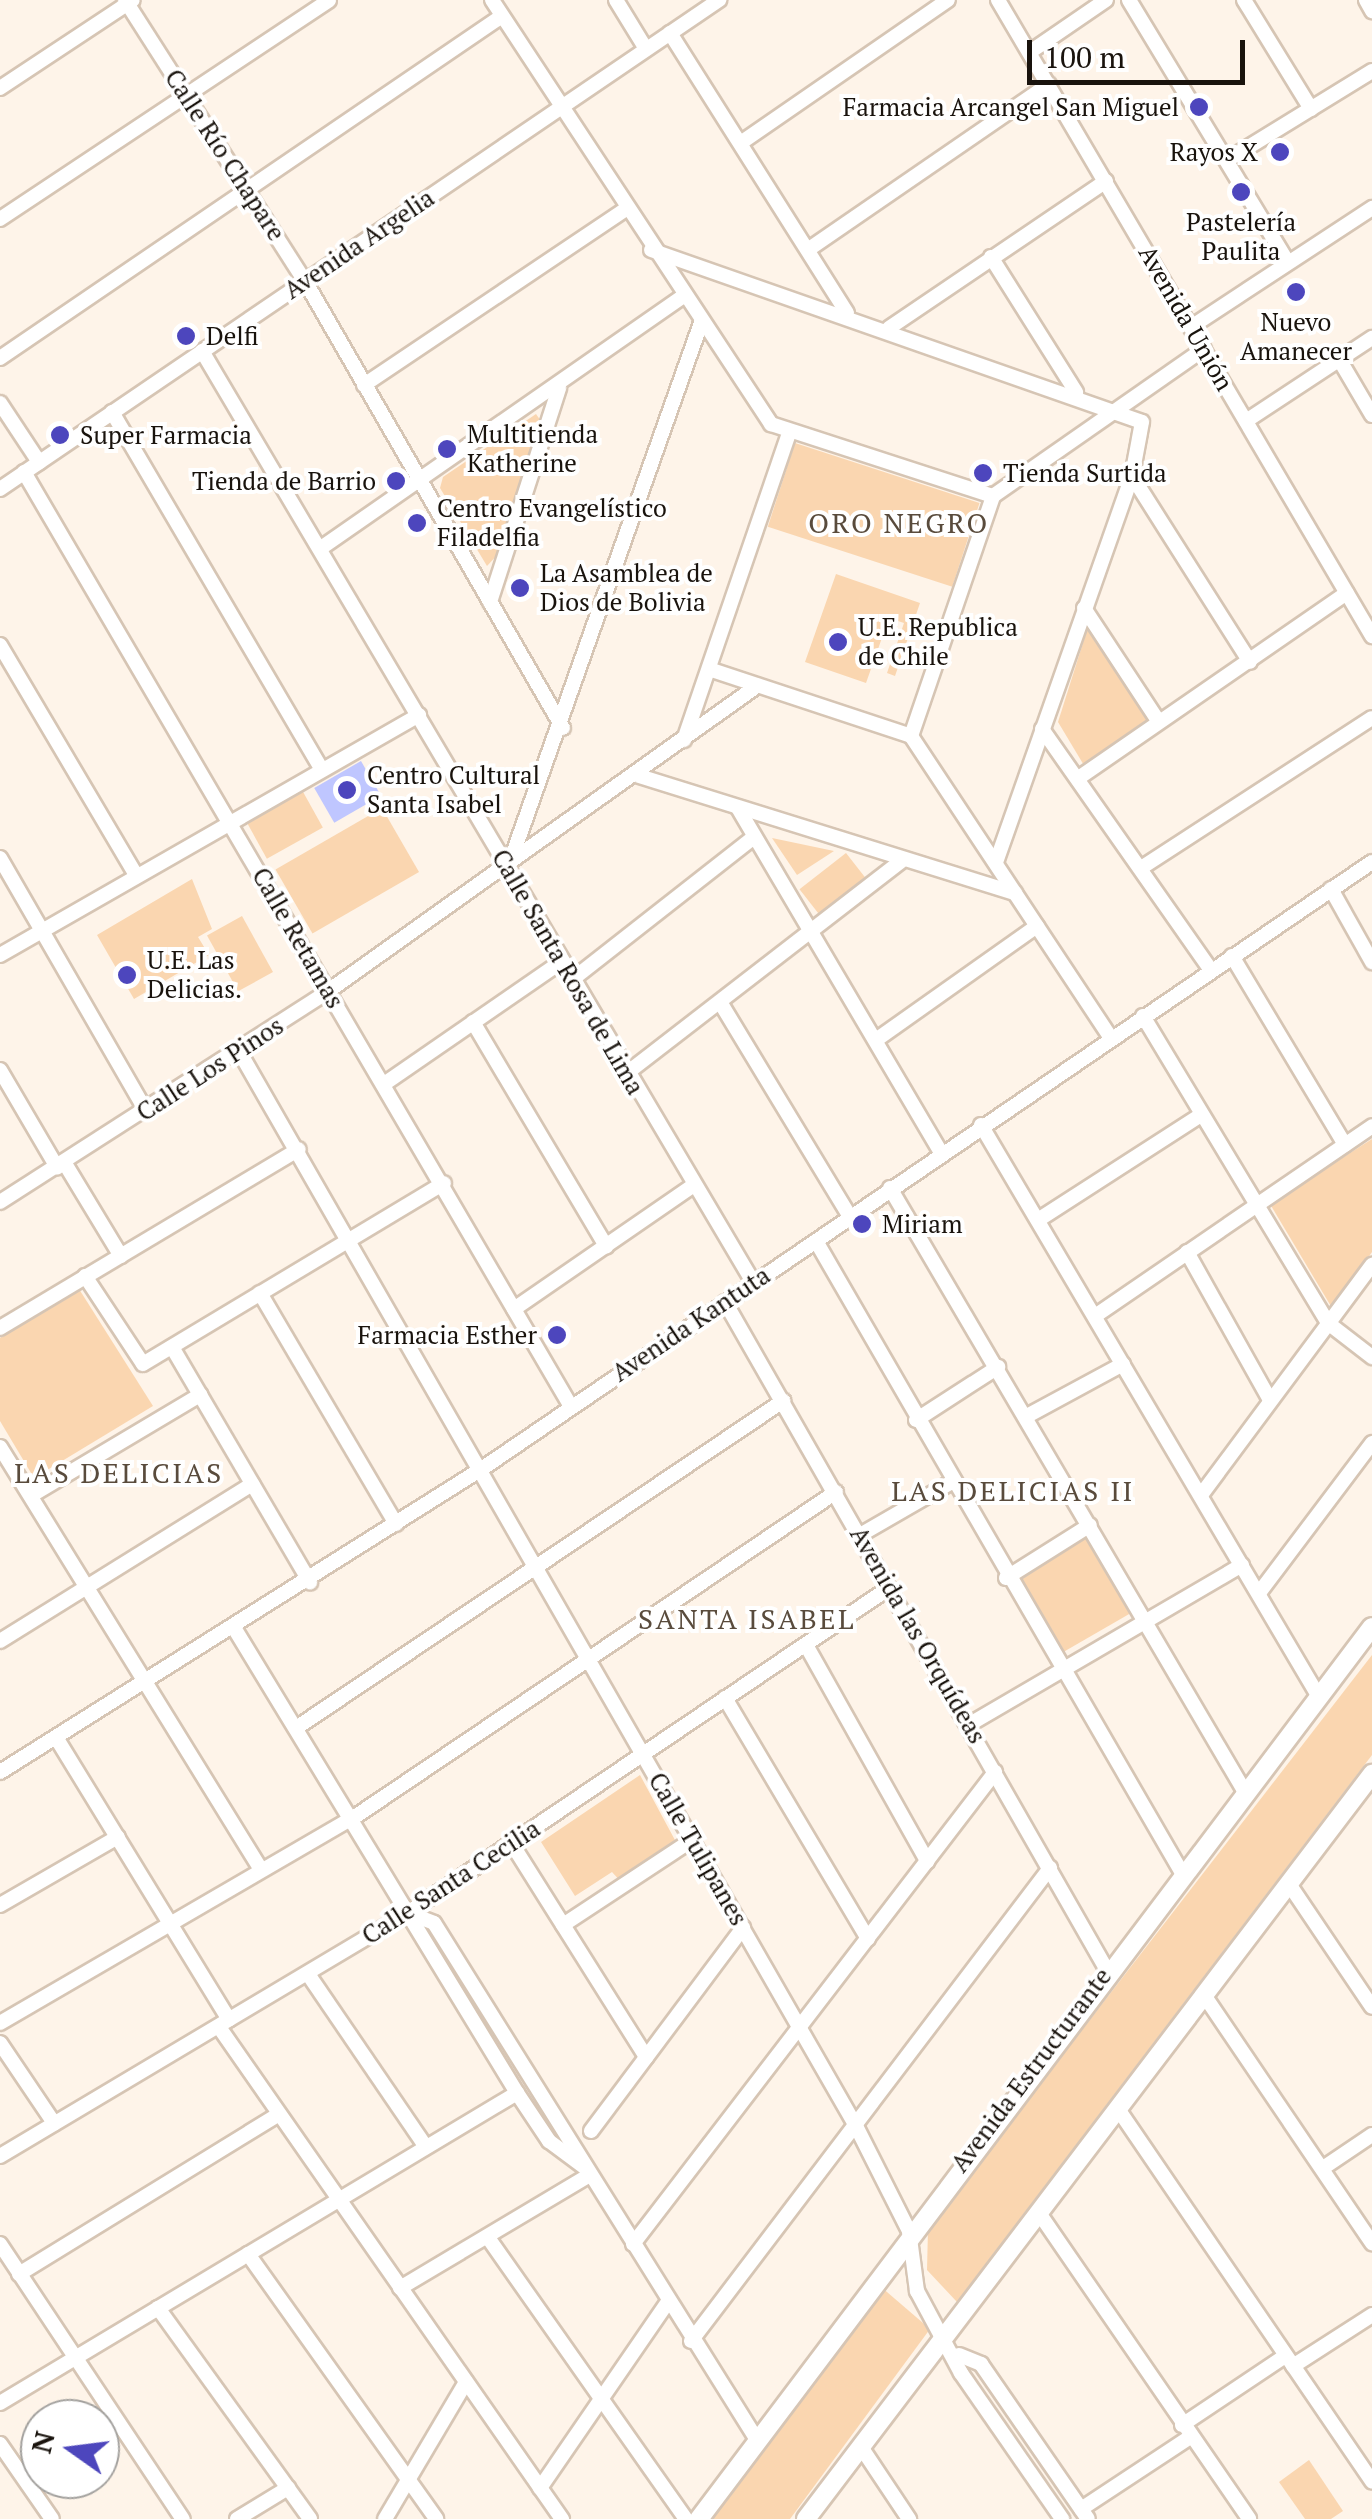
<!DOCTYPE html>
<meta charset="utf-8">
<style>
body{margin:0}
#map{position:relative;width:1372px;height:2519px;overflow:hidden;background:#fef4e9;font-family:"PT Serif",serif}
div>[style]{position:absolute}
.green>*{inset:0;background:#fad6b0;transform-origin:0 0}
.building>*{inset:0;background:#bfc6ff;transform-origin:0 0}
.roads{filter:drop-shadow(2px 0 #d6c5b4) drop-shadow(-2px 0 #d6c5b4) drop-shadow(0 2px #d6c5b4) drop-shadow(0 -2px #d6c5b4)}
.minor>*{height:14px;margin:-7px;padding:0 7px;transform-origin:7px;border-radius:7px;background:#fff}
.major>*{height:18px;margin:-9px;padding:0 9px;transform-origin:9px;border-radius:9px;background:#fff}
.dots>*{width:28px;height:28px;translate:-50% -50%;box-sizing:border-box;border:5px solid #fff;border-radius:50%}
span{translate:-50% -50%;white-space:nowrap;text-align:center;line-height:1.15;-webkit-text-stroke:8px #fff;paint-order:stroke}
.poi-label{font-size:25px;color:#19130d}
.right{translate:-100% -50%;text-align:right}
.left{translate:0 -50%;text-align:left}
.street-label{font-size:25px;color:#19130d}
.neighbourhood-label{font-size:28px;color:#594b3c;letter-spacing:2.5px}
.north{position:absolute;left:20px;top:2399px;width:100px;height:100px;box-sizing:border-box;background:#fff;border:2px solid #a3a19e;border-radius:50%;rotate:284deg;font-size:28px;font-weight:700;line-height:40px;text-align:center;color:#19130d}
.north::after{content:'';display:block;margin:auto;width:35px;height:45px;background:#4d46bd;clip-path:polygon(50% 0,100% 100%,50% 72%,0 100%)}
.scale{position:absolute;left:1027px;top:40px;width:218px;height:45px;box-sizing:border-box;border:5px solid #19130d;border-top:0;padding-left:12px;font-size:30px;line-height:35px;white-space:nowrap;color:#19130d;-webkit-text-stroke:8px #fff;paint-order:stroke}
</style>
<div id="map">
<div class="green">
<div style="clip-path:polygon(536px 414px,543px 424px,500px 552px,487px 566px,440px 488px,443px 477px)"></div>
<div style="left:795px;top:443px;width:194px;height:88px;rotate:18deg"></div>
<div style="clip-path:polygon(836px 574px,920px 603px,895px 676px,887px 673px,904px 623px,889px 618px,866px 683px,805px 662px)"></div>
<div style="clip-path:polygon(1088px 627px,1150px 720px,1088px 772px,1058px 722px)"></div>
<div style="left:302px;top:790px;width:43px;height:64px;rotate:61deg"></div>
<div style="left:382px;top:808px;width:74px;height:123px;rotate:60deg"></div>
<div style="clip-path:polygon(772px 838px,834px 851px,797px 875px)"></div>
<div style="left:846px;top:853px;width:34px;height:59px;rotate:52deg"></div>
<div style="clip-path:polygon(192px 879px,212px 929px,198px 937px,209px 955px,134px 999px,97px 935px)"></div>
<div style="left:242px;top:916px;width:64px;height:40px;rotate:61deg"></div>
<div style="clip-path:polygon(1372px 1139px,1372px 1252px,1332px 1308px,1270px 1204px)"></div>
<div style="clip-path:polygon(79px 1289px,153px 1406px,34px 1478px,0 1421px,0 1338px)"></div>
<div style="left:1087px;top:1538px;width:87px;height:81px;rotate:60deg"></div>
<div style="clip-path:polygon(1372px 1655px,1372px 1755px,957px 2302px,927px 2270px,928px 2229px)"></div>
<div style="clip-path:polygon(640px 1775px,676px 1842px,623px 1884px,612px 1872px,575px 1896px,541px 1842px)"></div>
<div style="clip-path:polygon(880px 2286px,930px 2329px,790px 2519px,709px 2519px)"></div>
<div style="clip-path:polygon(1309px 2460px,1343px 2511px,1331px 2519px,1305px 2519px,1279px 2482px)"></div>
</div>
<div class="building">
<div style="left:361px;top:761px;width:40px;height:54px;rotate:60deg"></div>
</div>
<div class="roads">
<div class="minor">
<div style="left:125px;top:0;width:334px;rotate:57.4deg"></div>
<div style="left:305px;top:281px;width:516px;rotate:60.01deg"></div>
<div style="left:492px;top:0;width:508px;rotate:56.65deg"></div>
<div style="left:771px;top:424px;width:233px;rotate:18deg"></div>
<div style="left:616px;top:0;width:57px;rotate:58.5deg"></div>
<div style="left:998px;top:0;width:738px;rotate:59.54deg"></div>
<div style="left:1129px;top:0;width:307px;rotate:58.8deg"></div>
<div style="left:1244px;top:0;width:128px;rotate:58.4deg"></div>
<div style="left:1366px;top:0;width:13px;rotate:61deg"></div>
<div style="left:670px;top:33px;width:331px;rotate:57.7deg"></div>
<div style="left:1030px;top:52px;width:92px;rotate:-34.4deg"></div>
<div style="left:0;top:88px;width:159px;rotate:-33.5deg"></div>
<div style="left:742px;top:142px;width:250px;rotate:-34.6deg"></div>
<div style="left:1229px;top:159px;width:168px;rotate:-31.6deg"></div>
<div style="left:0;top:219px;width:395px;rotate:-33.6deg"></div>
<div style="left:809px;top:249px;width:291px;rotate:-34.5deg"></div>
<div style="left:651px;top:250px;width:520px;rotate:19.31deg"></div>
<div style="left:1142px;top:422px;width:55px;rotate:100.5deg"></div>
<div style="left:1132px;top:476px;width:410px;rotate:109.4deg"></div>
<div style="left:991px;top:257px;width:160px;rotate:57.8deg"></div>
<div style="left:1191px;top:327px;width:217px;rotate:-33.3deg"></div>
<div style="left:889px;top:328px;width:262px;rotate:-34.1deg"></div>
<div style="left:202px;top:351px;width:1082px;rotate:59.38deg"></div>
<div style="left:0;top:358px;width:607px;rotate:-34.27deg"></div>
<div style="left:1339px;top:359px;width:65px;rotate:59.5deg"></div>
<div style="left:364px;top:385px;width:317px;rotate:-33.9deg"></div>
<div style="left:0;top:403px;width:71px;rotate:56.5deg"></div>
<div style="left:112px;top:412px;width:413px;rotate:59.6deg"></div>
<div style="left:1246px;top:421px;width:151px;rotate:-33.4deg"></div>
<div style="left:24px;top:472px;width:1081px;rotate:59.66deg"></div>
<div style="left:1132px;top:476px;width:220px;rotate:57.6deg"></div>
<div style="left:0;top:489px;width:870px;rotate:-34.22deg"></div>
<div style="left:993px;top:496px;width:257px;rotate:-34.9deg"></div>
<div style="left:321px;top:548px;width:441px;rotate:-34.8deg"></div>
<div style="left:490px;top:602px;width:225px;rotate:-72.1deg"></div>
<div style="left:1084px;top:608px;width:136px;rotate:56.7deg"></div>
<div style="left:0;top:645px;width:265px;rotate:59.4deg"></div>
<div style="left:709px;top:669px;width:213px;rotate:18.3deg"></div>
<div style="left:1042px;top:729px;width:294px;rotate:55deg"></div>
<div style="left:911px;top:736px;width:362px;rotate:56.5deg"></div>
<div style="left:911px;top:736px;width:254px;rotate:-71.1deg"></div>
<div style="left:684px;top:740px;width:324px;rotate:-71.1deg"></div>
<div style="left:639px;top:776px;width:394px;rotate:17.3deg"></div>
<div style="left:1080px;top:777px;width:324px;rotate:-34.6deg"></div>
<div style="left:738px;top:808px;width:399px;rotate:59.5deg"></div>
<div style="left:0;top:858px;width:292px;rotate:60deg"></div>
<div style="left:508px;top:868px;width:578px;rotate:-70.5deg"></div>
<div style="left:1141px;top:868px;width:275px;rotate:-33deg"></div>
<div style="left:1331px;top:889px;width:84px;rotate:60.7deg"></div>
<div style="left:0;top:955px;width:483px;rotate:-29.8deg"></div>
<div style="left:1232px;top:956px;width:220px;rotate:59.1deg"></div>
<div style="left:573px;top:979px;width:230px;rotate:-38.1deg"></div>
<div style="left:723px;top:1007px;width:245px;rotate:58.8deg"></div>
<div style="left:1143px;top:1016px;width:358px;rotate:58.9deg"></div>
<div style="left:1328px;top:1323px;width:56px;rotate:37.7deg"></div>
<div style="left:473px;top:1022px;width:261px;rotate:59.3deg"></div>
<div style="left:876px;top:1040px;width:197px;rotate:-35.3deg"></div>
<div style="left:239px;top:1051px;width:1239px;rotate:60.15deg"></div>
<div style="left:856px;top:2126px;width:118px;rotate:63.2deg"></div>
<div style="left:909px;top:2231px;width:61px;rotate:82.4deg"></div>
<div style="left:917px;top:2291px;width:93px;rotate:61.8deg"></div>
<div style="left:961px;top:2373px;width:178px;rotate:55.3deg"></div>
<div style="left:0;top:1070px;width:113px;rotate:59.6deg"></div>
<div style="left:627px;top:1073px;width:346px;rotate:-37.7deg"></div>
<div style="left:384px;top:1084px;width:216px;rotate:-34.6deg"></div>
<div style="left:981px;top:1125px;width:664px;rotate:59.42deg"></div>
<div style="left:64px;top:1162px;width:110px;rotate:58.8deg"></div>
<div style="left:890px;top:1188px;width:701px;rotate:59.56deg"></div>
<div style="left:0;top:1202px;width:389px;rotate:-32.7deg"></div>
<div style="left:327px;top:992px;width:528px;rotate:-35.44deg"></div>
<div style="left:1038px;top:1220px;width:194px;rotate:-32.8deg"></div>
<div style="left:816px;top:1241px;width:730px;rotate:59.92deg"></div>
<div style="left:1187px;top:1252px;width:170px;rotate:60.7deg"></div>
<div style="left:85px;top:1276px;width:105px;rotate:56.6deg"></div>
<div style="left:143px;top:1364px;width:351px;rotate:-31deg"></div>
<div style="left:260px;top:1293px;width:268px;rotate:59.5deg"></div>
<div style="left:725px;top:1302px;width:770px;rotate:60.24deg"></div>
<div style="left:514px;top:1309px;width:219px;rotate:-34.6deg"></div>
<div style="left:1095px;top:1316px;width:336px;rotate:-34.4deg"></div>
<div style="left:0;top:1328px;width:348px;rotate:-30.9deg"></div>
<div style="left:172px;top:1347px;width:273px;rotate:59.6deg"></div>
<div style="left:1027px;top:1416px;width:109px;rotate:-28.4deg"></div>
<div style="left:916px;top:1420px;width:98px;rotate:-32.9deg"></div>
<div style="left:0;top:1447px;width:496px;rotate:58.3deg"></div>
<div style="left:32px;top:1495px;width:196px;rotate:-30.8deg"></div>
<div style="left:1201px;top:1495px;width:287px;rotate:-53.4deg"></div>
<div style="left:860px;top:1535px;width:104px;rotate:-30deg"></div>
<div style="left:1006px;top:1578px;width:99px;rotate:-32.2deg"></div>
<div style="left:1259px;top:1593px;width:188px;rotate:-53deg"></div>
<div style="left:236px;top:1631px;width:541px;rotate:58.69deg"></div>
<div style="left:517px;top:2093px;width:58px;rotate:56.3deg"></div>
<div style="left:549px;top:2141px;width:44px;rotate:36.6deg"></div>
<div style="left:0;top:1641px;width:297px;rotate:-31.9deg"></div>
<div style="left:806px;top:1645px;width:248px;rotate:60.7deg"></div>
<div style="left:725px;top:1698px;width:280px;rotate:59.3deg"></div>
<div style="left:970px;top:1724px;width:315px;rotate:-30.3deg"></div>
<div style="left:296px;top:1728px;width:587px;rotate:-33.88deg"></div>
<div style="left:57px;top:1739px;width:329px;rotate:58.5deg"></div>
<div style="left:0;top:1772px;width:571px;rotate:-32.19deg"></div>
<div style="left:483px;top:1468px;width:1076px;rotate:-34.28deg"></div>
<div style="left:512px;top:1844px;width:252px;rotate:57.8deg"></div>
<div style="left:1289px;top:1884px;width:148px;rotate:56deg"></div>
<div style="left:0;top:1905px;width:136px;rotate:-30deg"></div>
<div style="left:416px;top:1916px;width:19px;rotate:21deg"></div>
<div style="left:434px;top:1923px;width:610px;rotate:58deg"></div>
<div style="left:563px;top:1925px;width:154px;rotate:-33.4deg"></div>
<div style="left:308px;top:1974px;width:209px;rotate:55.7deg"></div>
<div style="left:1204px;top:1995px;width:300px;rotate:55.9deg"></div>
<div style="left:0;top:2023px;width:412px;rotate:-30.2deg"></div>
<div style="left:356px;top:1816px;width:579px;rotate:-34.02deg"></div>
<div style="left:219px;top:2027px;width:600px;rotate:55.12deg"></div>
<div style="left:0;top:2043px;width:97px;rotate:56deg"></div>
<div style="left:1118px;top:2109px;width:451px;rotate:55.7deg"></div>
<div style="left:591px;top:2131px;width:254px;rotate:-53.2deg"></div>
<div style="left:0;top:2156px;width:480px;rotate:-30.8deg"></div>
<div style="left:412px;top:1910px;width:576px;rotate:-34.02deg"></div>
<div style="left:1323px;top:2168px;width:59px;rotate:-34deg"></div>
<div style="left:1039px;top:2213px;width:371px;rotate:55.5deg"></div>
<div style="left:489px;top:2239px;width:342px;rotate:54.9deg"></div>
<div style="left:0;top:2244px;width:330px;rotate:56.4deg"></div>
<div style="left:633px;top:2244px;width:595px;rotate:-52.51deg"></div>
<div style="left:248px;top:2254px;width:325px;rotate:54.6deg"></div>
<div style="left:19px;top:2274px;width:305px;rotate:-31.6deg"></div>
<div style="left:400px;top:2288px;width:219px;rotate:-30.8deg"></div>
<div style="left:158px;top:2308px;width:260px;rotate:54.2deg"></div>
<div style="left:691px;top:2341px;width:594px;rotate:-52.8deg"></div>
<div style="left:959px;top:2355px;width:24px;rotate:22deg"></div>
<div style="left:981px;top:2364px;width:188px;rotate:55.4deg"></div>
<div style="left:1293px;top:2366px;width:94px;rotate:-32.8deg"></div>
<div style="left:0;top:2403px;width:603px;rotate:-30.95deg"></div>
<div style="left:1182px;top:2425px;width:124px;rotate:-33.8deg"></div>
<div style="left:0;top:2444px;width:91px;rotate:55.3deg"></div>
<div style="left:861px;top:2447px;width:87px;rotate:56.3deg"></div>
<div style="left:540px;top:2488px;width:226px;rotate:-55.5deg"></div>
<div style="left:1081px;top:2509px;width:131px;rotate:-33.4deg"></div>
<div style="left:237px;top:2519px;width:60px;rotate:-31.3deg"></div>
<div style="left:385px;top:2519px;width:159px;rotate:-59.4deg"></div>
</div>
<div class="major">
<div style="left:699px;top:2519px;width:1117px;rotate:-52.97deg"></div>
<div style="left:806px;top:2519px;width:936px;rotate:-52.77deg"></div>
</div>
</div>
<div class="dots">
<div style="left:1199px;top:107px;background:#4d46bd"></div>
<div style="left:1280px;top:152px;background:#4d46bd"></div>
<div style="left:1241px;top:192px;background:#4d46bd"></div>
<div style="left:1296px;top:292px;background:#4d46bd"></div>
<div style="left:186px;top:336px;background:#4d46bd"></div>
<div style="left:60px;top:435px;background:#4d46bd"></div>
<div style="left:447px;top:449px;background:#4d46bd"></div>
<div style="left:983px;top:473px;background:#4d46bd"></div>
<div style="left:396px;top:481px;background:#4d46bd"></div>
<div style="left:417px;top:523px;background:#4d46bd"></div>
<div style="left:520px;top:588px;background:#4d46bd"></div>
<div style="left:838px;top:642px;background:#4d46bd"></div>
<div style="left:347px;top:790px;background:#4d46bd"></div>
<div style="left:127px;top:975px;background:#4d46bd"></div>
<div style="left:862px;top:1224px;background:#4d46bd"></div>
<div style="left:557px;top:1335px;background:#4d46bd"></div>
</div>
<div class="poi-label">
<span class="right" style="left:1179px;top:107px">Farmacia Arcangel San Miguel</span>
<span class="right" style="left:1258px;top:152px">Rayos X</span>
<span style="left:1241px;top:237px">Pastelería<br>Paulita</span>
<span style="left:1296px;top:337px">Nuevo<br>Amanecer</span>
<span class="left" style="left:206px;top:336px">Delfi</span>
<span class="left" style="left:80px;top:435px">Super Farmacia</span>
<span class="left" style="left:467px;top:449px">Multitienda<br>Katherine</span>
<span class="left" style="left:1003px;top:473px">Tienda Surtida</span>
<span class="right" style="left:376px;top:481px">Tienda de Barrio</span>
<span class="left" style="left:437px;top:523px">Centro Evangelístico<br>Filadelfia</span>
<span class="left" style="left:540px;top:588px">La Asamblea de<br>Dios de Bolivia</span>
<span class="left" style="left:858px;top:642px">U.E. Republica<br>de Chile</span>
<span class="left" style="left:367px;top:790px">Centro Cultural<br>Santa Isabel</span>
<span class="left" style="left:147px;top:975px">U.E. Las<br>Delicias.</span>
<span class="left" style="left:882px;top:1224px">Miriam</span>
<span class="right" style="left:537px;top:1335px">Farmacia Esther</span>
</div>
<div class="street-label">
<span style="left:225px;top:155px;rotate:57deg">Calle Río Chapare</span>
<span style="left:359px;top:244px;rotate:-34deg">Avenida Argelia</span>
<span style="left:1186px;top:318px;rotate:60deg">Avenida Unión</span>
<span style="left:298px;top:938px;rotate:60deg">Calle Retamas</span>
<span style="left:568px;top:972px;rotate:60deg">Calle Santa Rosa de Lima</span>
<span style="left:210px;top:1069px;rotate:-33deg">Calle Los Pinos</span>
<span style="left:691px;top:1324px;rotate:-34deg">Avenida Kantuta</span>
<span style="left:918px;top:1635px;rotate:60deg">Avenida las Orquídeas</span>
<span style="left:698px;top:1849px;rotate:60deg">Calle Tulipanes</span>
<span style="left:451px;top:1882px;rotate:-33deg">Calle Santa Cecilia</span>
<span style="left:1031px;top:2070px;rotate:-53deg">Avenida Estructurante</span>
</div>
<div class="neighbourhood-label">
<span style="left:899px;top:523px">ORO NEGRO</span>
<span style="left:119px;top:1473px">LAS DELICIAS</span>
<span style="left:1013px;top:1491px">LAS DELICIAS II</span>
<span style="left:747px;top:1619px">SANTA ISABEL</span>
</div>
<div class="north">N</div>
<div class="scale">100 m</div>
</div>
